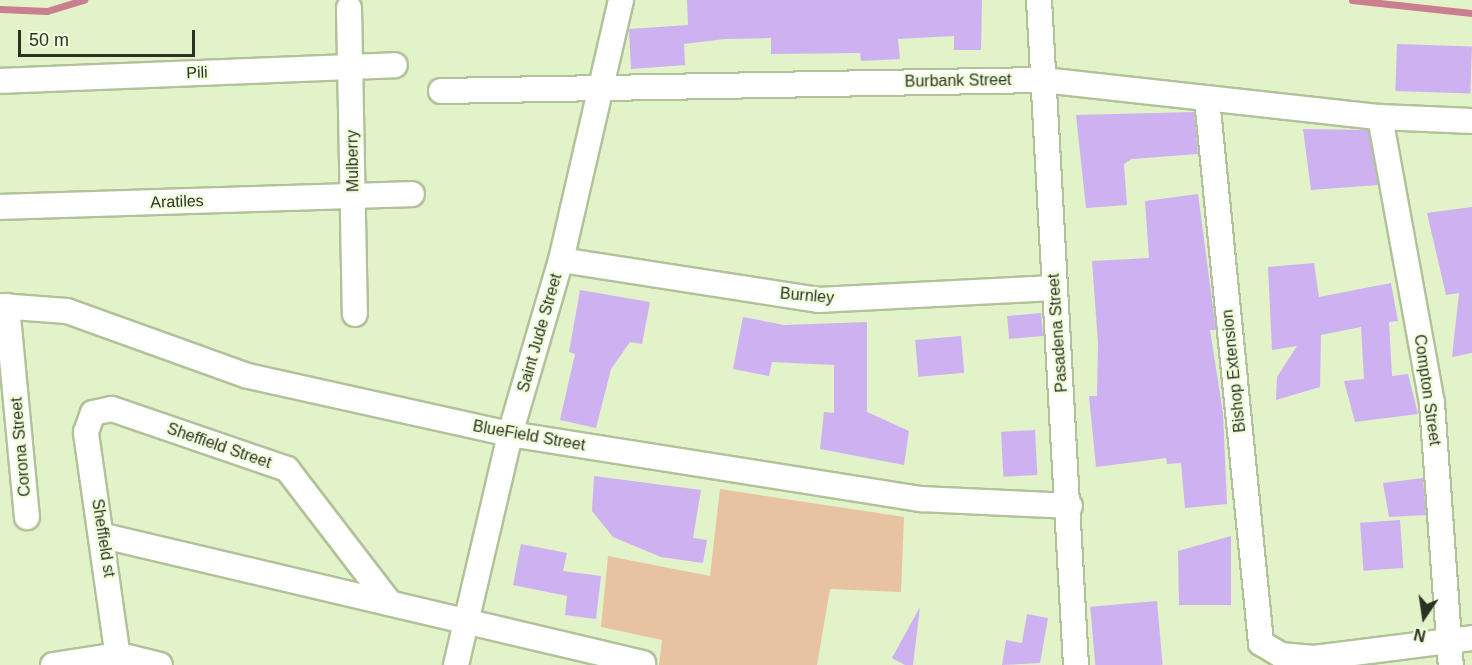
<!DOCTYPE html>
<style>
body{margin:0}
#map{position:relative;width:1472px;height:665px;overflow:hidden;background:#e2f2c9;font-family:Arial,sans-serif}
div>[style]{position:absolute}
.green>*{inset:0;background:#e7c3a1}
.stream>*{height:7px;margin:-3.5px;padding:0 3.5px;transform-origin:3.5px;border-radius:3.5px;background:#c97f90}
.building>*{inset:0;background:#ceb1f1;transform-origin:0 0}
.roads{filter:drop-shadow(2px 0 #b1c199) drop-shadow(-2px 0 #b1c199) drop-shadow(0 2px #b1c199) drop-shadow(0 -2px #b1c199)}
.minor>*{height:24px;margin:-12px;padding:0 12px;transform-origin:12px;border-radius:12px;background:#fff}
span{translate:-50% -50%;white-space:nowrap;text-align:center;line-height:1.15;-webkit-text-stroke:5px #f1fedd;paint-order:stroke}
.street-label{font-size:16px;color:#2c3222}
.north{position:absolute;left:1394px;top:587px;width:60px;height:60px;-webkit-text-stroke:4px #f1fedd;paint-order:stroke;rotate:193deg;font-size:16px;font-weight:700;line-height:24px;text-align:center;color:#2c3222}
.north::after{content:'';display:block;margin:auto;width:21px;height:27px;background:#2c3222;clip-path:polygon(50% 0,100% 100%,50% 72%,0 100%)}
.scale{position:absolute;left:18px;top:30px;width:177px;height:27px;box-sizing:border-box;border:3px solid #2c3222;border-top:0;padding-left:8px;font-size:18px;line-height:21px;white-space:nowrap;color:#2c3222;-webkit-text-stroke:4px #f1fedd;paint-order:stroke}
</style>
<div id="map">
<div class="green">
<div style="clip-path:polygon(720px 489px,904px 517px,901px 592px,830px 589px,817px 665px,659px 665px,662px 640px,601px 627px,608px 556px,710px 576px)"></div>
</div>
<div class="stream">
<div style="left:1352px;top:0;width:121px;rotate:6.2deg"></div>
<div style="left:0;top:9px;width:47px;rotate:2.4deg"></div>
<div style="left:47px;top:11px;width:39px;rotate:-17deg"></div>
</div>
<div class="building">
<div style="clip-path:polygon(687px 0,982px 0,981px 50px,954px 50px,954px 36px,898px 39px,900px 59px,861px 61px,860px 53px,771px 54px,771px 38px,725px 39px,684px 44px,685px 65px,631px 69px,629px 29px,688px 25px)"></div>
<div style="left:1397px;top:44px;width:75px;height:47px;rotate:2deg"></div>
<div style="clip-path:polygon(1194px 112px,1198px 154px,1132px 159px,1124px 164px,1127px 205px,1086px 208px,1076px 115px)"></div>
<div style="clip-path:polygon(1303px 129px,1368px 130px,1378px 185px,1311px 190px)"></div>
<div style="clip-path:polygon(1198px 194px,1216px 330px,1210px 330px,1223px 413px,1227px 504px,1185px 508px,1181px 463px,1167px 464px,1166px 458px,1096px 467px,1089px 396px,1097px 396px,1098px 343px,1092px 261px,1149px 258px,1145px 201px)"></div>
<div style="clip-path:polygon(1472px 207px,1472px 353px,1452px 357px,1459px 293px,1446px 295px,1427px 213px)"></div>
<div style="clip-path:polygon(1314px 263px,1319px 297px,1391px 283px,1398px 321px,1389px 322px,1392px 376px,1408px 374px,1418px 414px,1355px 422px,1344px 381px,1364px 379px,1361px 327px,1321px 335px,1320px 387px,1276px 400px,1277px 377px,1297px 346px,1272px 350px,1268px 267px)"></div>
<div style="clip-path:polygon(580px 290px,650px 302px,642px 344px,630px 342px,611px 369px,596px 428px,560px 420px,575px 354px,569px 352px)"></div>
<div style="left:1041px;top:313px;width:23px;height:34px;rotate:85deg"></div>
<div style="clip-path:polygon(743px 317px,784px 325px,867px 322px,867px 412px,909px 431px,904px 465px,820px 449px,824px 412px,834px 413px,834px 365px,772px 362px,769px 376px,733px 369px)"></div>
<div style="left:961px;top:336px;width:37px;height:46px;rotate:85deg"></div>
<div style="left:1035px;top:430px;width:45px;height:34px;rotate:87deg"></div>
<div style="clip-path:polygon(594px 476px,701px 490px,693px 538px,707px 540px,703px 563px,661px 557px,613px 537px,592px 511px)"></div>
<div style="clip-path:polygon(1423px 478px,1426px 515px,1389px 517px,1383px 483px)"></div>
<div style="left:1400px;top:520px;width:48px;height:40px;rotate:86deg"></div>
<div style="clip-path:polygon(1231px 536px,1231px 605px,1179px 605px,1178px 551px)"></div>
<div style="clip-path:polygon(521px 544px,567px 553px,563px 571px,601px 576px,596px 619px,565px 615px,567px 596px,513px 585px)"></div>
<div style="left:1157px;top:601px;width:64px;height:67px;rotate:85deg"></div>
<div style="clip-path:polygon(920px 607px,913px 665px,905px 665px,892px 658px)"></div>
<div style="clip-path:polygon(1027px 614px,1048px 618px,1040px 663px,1002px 665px,1006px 640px,1022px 643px)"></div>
</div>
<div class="roads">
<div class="minor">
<div style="left:1039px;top:0;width:666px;rotate:86.82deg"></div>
<div style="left:349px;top:8px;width:306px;rotate:88.9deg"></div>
<div style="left:0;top:81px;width:395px;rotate:-2.3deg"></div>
<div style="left:441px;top:91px;width:602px;rotate:-1.05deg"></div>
<div style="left:1043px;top:80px;width:339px;rotate:6.3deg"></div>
<div style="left:1380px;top:117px;width:92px;rotate:2.5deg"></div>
<div style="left:1207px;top:99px;width:547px;rotate:84.33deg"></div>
<div style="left:1261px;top:643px;width:23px;rotate:31deg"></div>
<div style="left:1281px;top:655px;width:33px;rotate:5deg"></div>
<div style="left:1314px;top:658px;width:159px;rotate:-7.2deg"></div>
<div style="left:1380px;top:117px;width:291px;rotate:79.7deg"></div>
<div style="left:1432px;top:403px;width:263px;rotate:85.9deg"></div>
<div style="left:0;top:207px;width:412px;rotate:-1.8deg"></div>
<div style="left:561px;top:260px;width:260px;rotate:8.8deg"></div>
<div style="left:818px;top:300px;width:236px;rotate:-2.9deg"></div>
<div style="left:0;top:306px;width:67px;rotate:4.3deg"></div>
<div style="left:67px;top:311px;width:192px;rotate:19.8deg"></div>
<div style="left:248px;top:376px;width:268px;rotate:12.5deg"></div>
<div style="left:510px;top:434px;width:417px;rotate:9deg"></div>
<div style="left:922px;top:499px;width:148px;rotate:2.7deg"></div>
<div style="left:7px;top:306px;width:212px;rotate:84.6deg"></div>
<div style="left:104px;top:536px;width:554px;rotate:13.26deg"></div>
<div style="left:53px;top:665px;width:67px;rotate:-8.6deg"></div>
<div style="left:119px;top:655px;width:42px;rotate:13.7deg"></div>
<div style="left:119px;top:665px;width:235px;rotate:-98.1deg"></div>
<div style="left:86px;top:432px;width:20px;rotate:-70deg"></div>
<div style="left:93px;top:413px;width:19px;rotate:-12deg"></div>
<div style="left:112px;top:409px;width:185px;rotate:18.9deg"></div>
<div style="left:287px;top:469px;width:169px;rotate:52.5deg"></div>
<div style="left:456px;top:665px;width:237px;rotate:-76.8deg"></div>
<div style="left:510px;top:434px;width:181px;rotate:-73.7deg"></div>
<div style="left:561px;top:260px;width:267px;rotate:-77deg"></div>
</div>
</div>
<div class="street-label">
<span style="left:197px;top:73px;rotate:-2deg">Pili</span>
<span style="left:958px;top:81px;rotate:-1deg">Burbank Street</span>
<span style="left:353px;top:161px;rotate:-91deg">Mulberry</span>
<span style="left:177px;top:202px;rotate:-2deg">Aratiles</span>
<span style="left:807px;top:296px;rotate:5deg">Burnley</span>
<span style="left:540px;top:333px;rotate:-74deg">Saint Jude Street</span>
<span style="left:1058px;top:333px;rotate:-94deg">Pasadena Street</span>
<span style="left:1234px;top:371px;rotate:-96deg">Bishop Extension</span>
<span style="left:1427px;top:390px;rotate:82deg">Compton Street</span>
<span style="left:529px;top:436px;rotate:10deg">BlueField Street</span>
<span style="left:219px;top:446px;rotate:19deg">Sheffield Street</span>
<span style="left:21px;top:447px;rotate:-95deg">Corona Street</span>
<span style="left:103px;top:538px;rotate:81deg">Sheffield st</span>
</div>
<div class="north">N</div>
<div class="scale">50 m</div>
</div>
